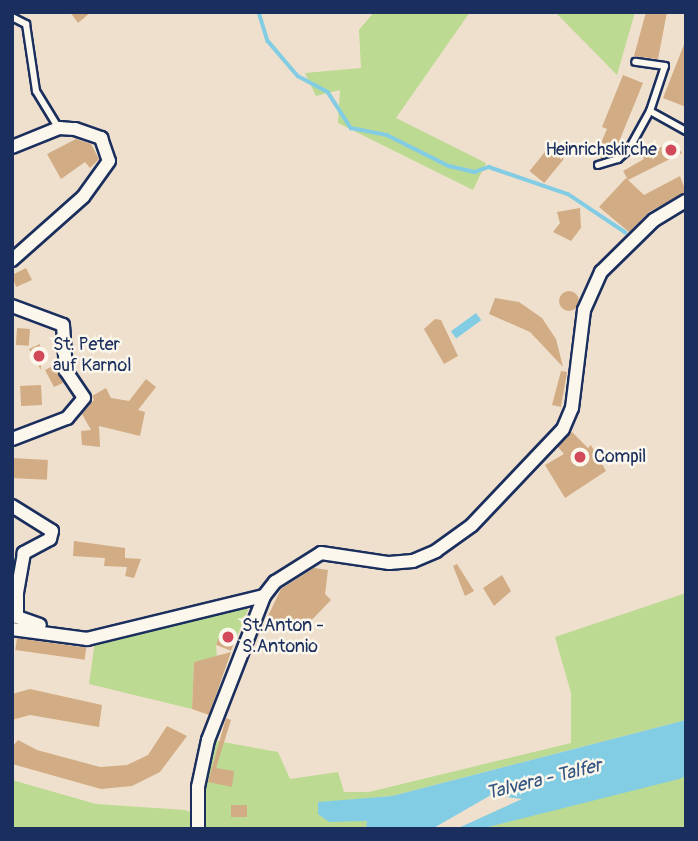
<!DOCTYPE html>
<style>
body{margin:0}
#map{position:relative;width:698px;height:841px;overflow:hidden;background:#efe0cd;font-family:Pangolin,sans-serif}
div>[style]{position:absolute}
.green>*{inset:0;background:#bcda92}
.water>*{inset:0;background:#83cde4;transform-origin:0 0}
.stream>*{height:3.5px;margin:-1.75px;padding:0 1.75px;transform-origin:1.75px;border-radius:1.75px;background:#83cde4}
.building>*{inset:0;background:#d2ac84;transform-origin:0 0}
.round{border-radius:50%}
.roads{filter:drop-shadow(2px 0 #1b2f5e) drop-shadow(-2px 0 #1b2f5e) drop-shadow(0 2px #1b2f5e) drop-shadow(0 -2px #1b2f5e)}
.lane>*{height:6px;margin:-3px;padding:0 3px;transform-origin:3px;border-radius:3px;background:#fbf7ec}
.street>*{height:12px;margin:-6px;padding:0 6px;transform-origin:6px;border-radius:6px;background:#fbf7ec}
.dots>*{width:19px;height:19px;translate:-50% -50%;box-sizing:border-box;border:4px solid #fbf7ec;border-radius:50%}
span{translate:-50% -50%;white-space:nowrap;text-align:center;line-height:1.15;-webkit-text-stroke:5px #fbf7ec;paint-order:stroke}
.poi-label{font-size:18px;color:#1b2f5e}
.right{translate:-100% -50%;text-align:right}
.left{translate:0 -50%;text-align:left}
.water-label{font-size:19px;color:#355680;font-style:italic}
.frame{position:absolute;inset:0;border:14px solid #1b2f5e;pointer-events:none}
</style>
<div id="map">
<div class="green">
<div style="clip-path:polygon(374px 12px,470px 12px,396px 118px,486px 163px,473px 190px,338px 123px,340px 90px,316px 96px,305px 73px,361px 68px,359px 30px)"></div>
<div style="clip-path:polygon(555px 12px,635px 12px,617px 75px)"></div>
<div style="clip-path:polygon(686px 593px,686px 720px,392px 796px,318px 803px,368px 820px,366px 829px,12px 829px,12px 780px,96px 804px,185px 810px,202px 816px,212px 740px,278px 752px,290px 779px,338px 772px,344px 792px,369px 792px,571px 743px,571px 693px,555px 637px)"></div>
<div style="clip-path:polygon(245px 605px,248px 610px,237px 636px,222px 631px,216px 645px,217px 658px,194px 662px,192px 709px,89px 684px,95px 641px)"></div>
<div style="clip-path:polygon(686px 776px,686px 829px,480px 829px,495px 823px)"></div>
</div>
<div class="water">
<div style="left:476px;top:313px;width:9px;height:31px;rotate:54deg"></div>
<div style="clip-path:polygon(686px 720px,686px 776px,679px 779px,480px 829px,456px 829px,522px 799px,491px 795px,432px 829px,366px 829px,367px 821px,329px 822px,318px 814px,318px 802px,392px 796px)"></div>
</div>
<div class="stream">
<div style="left:259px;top:12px;width:30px;rotate:73deg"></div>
<div style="left:268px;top:41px;width:46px;rotate:49.4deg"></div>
<div style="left:298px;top:76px;width:34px;rotate:28deg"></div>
<div style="left:328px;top:92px;width:43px;rotate:57.4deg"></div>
<div style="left:351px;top:128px;width:37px;rotate:11deg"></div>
<div style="left:387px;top:135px;width:69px;rotate:26.6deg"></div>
<div style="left:449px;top:166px;width:27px;rotate:13deg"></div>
<div style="left:475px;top:172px;width:15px;rotate:-20deg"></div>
<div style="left:489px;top:167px;width:83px;rotate:18.9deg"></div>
<div style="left:568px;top:194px;width:69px;rotate:33.7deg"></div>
</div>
<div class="building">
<div style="clip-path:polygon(70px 12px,91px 12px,78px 23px)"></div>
<div style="clip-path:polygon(646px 12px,667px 12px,658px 59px,634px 56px)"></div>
<div style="clip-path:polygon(685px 42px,686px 42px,686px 107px,663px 98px)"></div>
<div style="clip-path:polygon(623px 75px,643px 83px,614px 154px,601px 158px,597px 152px,607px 129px,602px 127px)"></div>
<div style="clip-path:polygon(76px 139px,91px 144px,99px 159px,90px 168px,85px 162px,61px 179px,47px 154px)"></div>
<div style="clip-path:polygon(676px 141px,682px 153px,628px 180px,623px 171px,644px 159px,640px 151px,649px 146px,652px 151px)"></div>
<div style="left:549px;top:147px;width:19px;height:31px;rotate:39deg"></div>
<div style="clip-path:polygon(680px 176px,686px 192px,649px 212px,629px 232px,599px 207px,626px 178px,644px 195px)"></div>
<div style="clip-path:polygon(580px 208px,581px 228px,571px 241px,553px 232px,560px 223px,557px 212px)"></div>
<div style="clip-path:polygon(26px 268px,32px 280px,16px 287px,12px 275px)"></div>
<div class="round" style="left:559px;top:291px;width:20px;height:20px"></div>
<div style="clip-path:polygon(495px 298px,519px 302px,542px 318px,556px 339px,563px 367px,530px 332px,489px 314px)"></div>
<div style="clip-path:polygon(435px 319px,441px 320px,458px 356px,444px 364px,424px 329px)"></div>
<div style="left:17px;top:328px;width:13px;height:17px;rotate:4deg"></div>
<div style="clip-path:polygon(40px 344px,41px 370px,29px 349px)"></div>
<div style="clip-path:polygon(57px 364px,63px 383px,54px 387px,45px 370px)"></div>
<div style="clip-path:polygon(561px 371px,567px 372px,561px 407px,552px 405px)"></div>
<div style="clip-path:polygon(146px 379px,156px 387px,138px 410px,145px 412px,140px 436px,99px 426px,100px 447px,82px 445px,81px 431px,91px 430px,82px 414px,94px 400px,92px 396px,106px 388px,111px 398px,129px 401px)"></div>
<div style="left:41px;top:385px;width:20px;height:21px;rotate:87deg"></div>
<div style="clip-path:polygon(572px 432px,588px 448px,591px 445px,606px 471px,565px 498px,545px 465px,564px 454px,558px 447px)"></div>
<div style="left:12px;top:458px;width:36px;height:20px;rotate:3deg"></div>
<div style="clip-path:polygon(74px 541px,125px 548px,125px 558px,141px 559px,134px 578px,125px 576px,127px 567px,104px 566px,105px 558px,73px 556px)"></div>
<div style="clip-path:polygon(457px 564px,474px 591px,465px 596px,453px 566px)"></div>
<div style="clip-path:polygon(314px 568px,328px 570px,325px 594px,331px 600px,304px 628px,289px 616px,282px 625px,268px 616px,281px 589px)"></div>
<div style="clip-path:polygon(502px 575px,511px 591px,494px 606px,483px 588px)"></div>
<div style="left:222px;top:630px;width:16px;height:16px;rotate:22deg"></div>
<div style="left:17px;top:638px;width:70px;height:12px;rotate:8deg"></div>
<div style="clip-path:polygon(231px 652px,209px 715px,192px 709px,194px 662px)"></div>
<div style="clip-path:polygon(30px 689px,102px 705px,99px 727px,30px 715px,12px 720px,12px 694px)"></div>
<div style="clip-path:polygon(226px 718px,231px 720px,216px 768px,234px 771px,232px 787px,208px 782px)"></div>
<div style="clip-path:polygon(167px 726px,187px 736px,160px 772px,132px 786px,101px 789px,12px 764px,12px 747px,18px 740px,37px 750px,100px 767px,127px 765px,148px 755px)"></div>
<div style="left:231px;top:805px;width:16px;height:12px"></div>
</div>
<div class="roads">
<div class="lane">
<div style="left:12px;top:17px;width:16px;rotate:27deg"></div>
<div style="left:26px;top:24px;width:68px;rotate:81.5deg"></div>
<div style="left:36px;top:91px;width:42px;rotate:58.6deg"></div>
<div style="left:650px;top:111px;width:41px;rotate:29.1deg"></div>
<div style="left:598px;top:165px;width:21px;rotate:-17deg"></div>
<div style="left:618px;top:159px;width:15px;rotate:-42deg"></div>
<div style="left:629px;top:149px;width:43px;rotate:-61.1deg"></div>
<div style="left:650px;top:111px;width:47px;rotate:-71.6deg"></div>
<div style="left:665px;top:66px;width:30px;rotate:-172deg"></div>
</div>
<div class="street">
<div style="left:12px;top:147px;width:51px;rotate:-22deg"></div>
<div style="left:59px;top:128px;width:16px;rotate:4deg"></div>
<div style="left:75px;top:129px;width:28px;rotate:19deg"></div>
<div style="left:101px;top:138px;width:24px;rotate:71deg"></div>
<div style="left:109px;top:161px;width:44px;rotate:125.8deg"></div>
<div style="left:83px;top:197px;width:95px;rotate:138.4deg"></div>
<div style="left:12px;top:306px;width:54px;rotate:20.4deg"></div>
<div style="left:63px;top:325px;width:46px;rotate:86.3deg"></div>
<div style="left:66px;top:371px;width:32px;rotate:56deg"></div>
<div style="left:84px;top:398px;width:26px;rotate:130deg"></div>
<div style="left:67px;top:418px;width:59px;rotate:159.1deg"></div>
<div style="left:12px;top:506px;width:47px;rotate:32deg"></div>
<div style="left:52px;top:531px;width:8px;rotate:104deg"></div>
<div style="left:50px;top:539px;width:30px;rotate:152deg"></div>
<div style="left:24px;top:553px;width:40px;rotate:100deg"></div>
<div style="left:17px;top:592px;width:25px;rotate:90deg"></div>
<div style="left:17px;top:617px;width:24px;rotate:19deg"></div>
<div style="left:12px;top:629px;width:76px;rotate:7.6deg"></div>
<div style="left:87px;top:639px;width:182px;rotate:-13.7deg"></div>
<div style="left:198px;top:829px;width:42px;rotate:-90deg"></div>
<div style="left:198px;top:787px;width:48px;rotate:-78deg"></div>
<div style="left:208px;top:740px;width:155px;rotate:-68.7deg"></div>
<div style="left:264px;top:596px;width:18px;rotate:-52deg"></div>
<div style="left:275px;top:582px;width:54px;rotate:-32.2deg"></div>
<div style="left:321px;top:553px;width:69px;rotate:8.4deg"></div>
<div style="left:389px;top:563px;width:24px;rotate:-5deg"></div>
<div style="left:413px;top:561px;width:25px;rotate:-23deg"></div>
<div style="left:436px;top:551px;width:44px;rotate:-35.8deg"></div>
<div style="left:472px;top:525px;width:132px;rotate:-46.5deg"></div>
<div style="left:563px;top:429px;width:23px;rotate:-67deg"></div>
<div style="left:572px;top:408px;width:99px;rotate:-83deg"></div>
<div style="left:584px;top:310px;width:42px;rotate:-65.9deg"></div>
<div style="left:601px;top:272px;width:74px;rotate:-44.5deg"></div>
<div style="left:654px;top:220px;width:37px;rotate:-31deg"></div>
</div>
</div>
<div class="dots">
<div style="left:671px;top:150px;background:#d1495b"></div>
<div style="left:39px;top:356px;background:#d1495b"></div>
<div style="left:580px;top:457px;background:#d1495b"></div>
<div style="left:228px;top:637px;background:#d1495b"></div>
</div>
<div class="poi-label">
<span class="right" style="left:657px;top:150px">Heinrichskirche</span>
<span class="left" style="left:53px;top:356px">St. Peter<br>auf Karnol</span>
<span class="left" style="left:594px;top:457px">Compil</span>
<span class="left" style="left:242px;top:637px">St.Anton -<br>S.Antonio</span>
</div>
<div class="water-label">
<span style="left:544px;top:780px;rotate:-14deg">Talvera - Talfer</span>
</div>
<div class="frame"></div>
</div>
